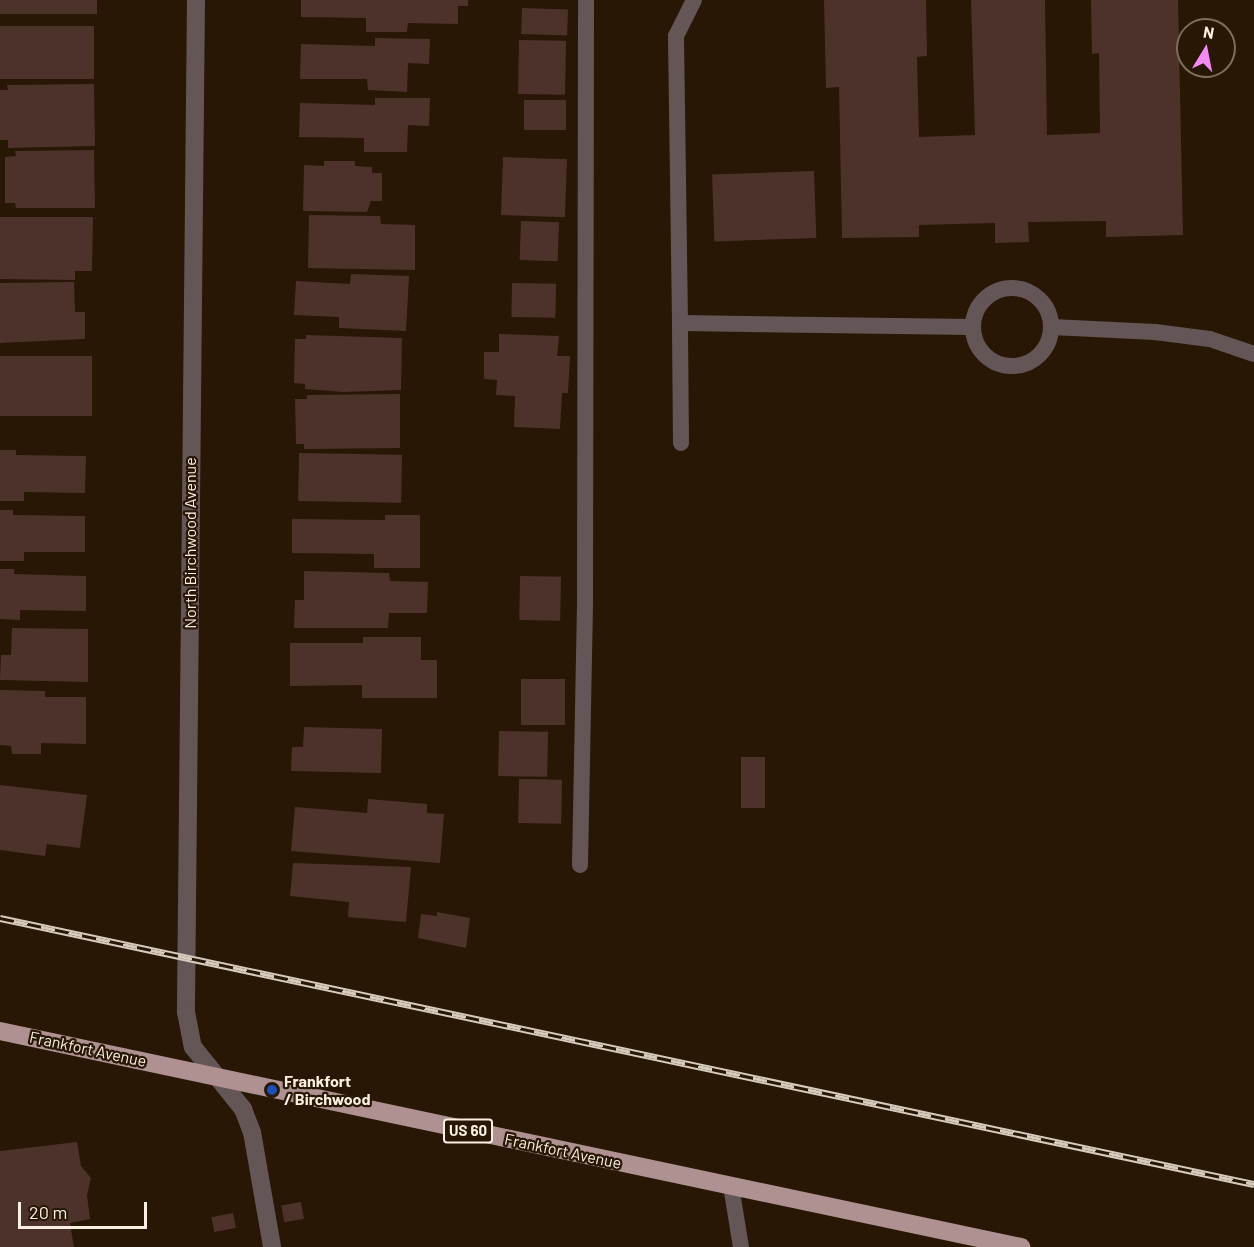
<!DOCTYPE html>
<style>
body{margin:0}
#map{position:relative;width:1254px;height:1247px;overflow:hidden;background:#271704;font-family:Barlow,sans-serif}
div>[style]{position:absolute}
.building>*{inset:0;background:#4d322c;transform-origin:0 0}
.lane>*{height:16px;margin:-8px;padding:0 8px;transform-origin:8px;border-radius:8px;background:#645656}
.lane>.ring{margin:-8px;padding:0;box-sizing:content-box;background:none;border:16px solid #645656;border-radius:50%}
.street>*{height:18px;margin:-9px;padding:0 9px;transform-origin:9px;border-radius:9px;background:#645656}
.primary>*{height:18px;margin:-9px;padding:0 9px;transform-origin:9px;border-radius:9px;background:#af9192}
.rail>*{height:7px;margin-top:-3.5px;transform-origin:0;background:repeating-linear-gradient(90deg,#271704 0 14px,#d7cbbe 0 28px);box-sizing:border-box;border-block:2px solid #d7cbbe}
.dots>*{width:16px;height:16px;translate:-50% -50%;box-sizing:border-box;border:3px solid #271704;border-radius:50%}
span{translate:-50% -50%;white-space:nowrap;text-align:center;line-height:1.15;-webkit-text-stroke:4.5px #271704;paint-order:stroke}
.shield-label span{padding:2px 4px;background:#271704;border:2px solid;border-radius:4px;-webkit-text-stroke-width:0}
.shield-label{font-size:15px;color:#fbefe3;font-weight:700}
.street-label{font-size:16px;color:#fbefe3}
.poi-label{font-size:16px;color:#fbefe3;font-weight:700}
.left{translate:0 -50%;text-align:left}
.north{position:absolute;left:1176px;top:18px;width:60px;height:60px;box-sizing:border-box;background:#271704;border:2px solid #7c6d5d;border-radius:50%;rotate:10deg;font-size:16px;font-weight:700;line-height:24px;text-align:center;color:#fbefe3}
.north::after{content:'';display:block;margin:auto;width:21px;height:27px;background:#f38af1;clip-path:polygon(50% 0,100% 100%,50% 72%,0 100%)}
.scale{position:absolute;left:18px;top:1202px;width:129px;height:27px;box-sizing:border-box;border:3px solid #fbefe3;border-top:0;padding-left:8px;font-size:18px;line-height:21px;white-space:nowrap;color:#fbefe3;-webkit-text-stroke:4px #271704;paint-order:stroke}
</style>
<div id="map">
<div class="building">
<div style="left:0;top:0;width:97px;height:14px"></div>
<div style="clip-path:polygon(301px 0,468px 0,468px 6px,458px 6px,458px 24px,408px 23px,407px 32px,366px 32px,366px 18px,301px 17px)"></div>
<div style="clip-path:polygon(824px 0,926px 0,927px 56px,917px 57px,919px 137px,975px 135px,971px 0,1045px 0,1047px 135px,1100px 133px,1099px 53px,1092px 54px,1091px 0,1178px 0,1183px 235px,1106px 237px,1106px 221px,1028px 222px,1029px 242px,995px 243px,995px 223px,919px 225px,919px 237px,842px 238px,839px 87px,826px 88px)"></div>
<div style="left:522px;top:8px;width:46px;height:26px;rotate:2deg"></div>
<div style="left:94px;top:26px;width:53px;height:94px;rotate:90deg"></div>
<div style="clip-path:polygon(375px 38px,430px 39px,429px 64px,408px 63px,407px 92px,368px 90px,367px 79px,300px 79px,301px 44px,375px 46px)"></div>
<div style="left:519px;top:40px;width:47px;height:54px;rotate:1deg"></div>
<div style="clip-path:polygon(94px 84px,95px 146px,8px 148px,8px 140px,0 140px,0 90px,8px 90px,7px 85px)"></div>
<div style="clip-path:polygon(375px 98px,430px 98px,429px 126px,408px 125px,407px 152px,364px 152px,364px 138px,299px 137px,300px 103px,375px 105px)"></div>
<div style="left:524px;top:100px;width:42px;height:30px"></div>
<div style="clip-path:polygon(94px 150px,95px 208px,16px 208px,15px 203px,5px 203px,5px 157px,16px 156px,15px 151px)"></div>
<div style="left:503px;top:157px;width:64px;height:58px;rotate:2deg"></div>
<div style="clip-path:polygon(324px 161px,355px 161px,355px 166px,372px 167px,372px 173px,382px 173px,382px 201px,371px 201px,367px 212px,303px 211px,304px 165px,324px 166px)"></div>
<div style="left:814px;top:171px;width:67px;height:102px;rotate:88deg"></div>
<div style="clip-path:polygon(309px 215px,380px 216px,381px 224px,415px 225px,415px 270px,308px 268px)"></div>
<div style="clip-path:polygon(0 217px,93px 217px,92px 271px,75px 271px,75px 280px,0 279px)"></div>
<div style="left:521px;top:221px;width:38px;height:39px;rotate:2deg"></div>
<div style="clip-path:polygon(351px 274px,409px 276px,406px 331px,339px 328px,339px 317px,294px 315px,296px 281px,350px 284px)"></div>
<div style="clip-path:polygon(74px 282px,75px 312px,85px 312px,85px 339px,0 343px,0 283px)"></div>
<div style="left:512px;top:283px;width:44px;height:34px;rotate:1deg"></div>
<div style="clip-path:polygon(499px 334px,559px 336px,557px 356px,570px 356px,568px 393px,562px 393px,560px 429px,514px 427px,515px 396px,496px 395px,497px 380px,484px 379px,484px 352px,499px 352px)"></div>
<div style="clip-path:polygon(306px 335px,402px 338px,401px 390px,343px 392px,305px 389px,305px 384px,294px 383px,295px 339px,306px 339px)"></div>
<div style="left:0;top:356px;width:92px;height:60px"></div>
<div style="clip-path:polygon(400px 394px,400px 448px,304px 449px,304px 444px,296px 444px,295px 399px,307px 399px,307px 395px)"></div>
<div style="clip-path:polygon(0 450px,16px 450px,16px 455px,86px 456px,85px 493px,24px 492px,24px 501px,0 501px)"></div>
<div style="left:299px;top:453px;width:103px;height:48px;rotate:1deg"></div>
<div style="clip-path:polygon(0 510px,13px 510px,13px 515px,85px 516px,85px 552px,24px 552px,24px 561px,0 561px)"></div>
<div style="clip-path:polygon(385px 515px,420px 515px,420px 568px,374px 568px,374px 554px,292px 553px,292px 519px,385px 520px)"></div>
<div style="clip-path:polygon(0 569px,14px 569px,14px 574px,86px 576px,86px 611px,20px 610px,20px 620px,0 619px)"></div>
<div style="clip-path:polygon(304px 571px,389px 573px,390px 581px,428px 582px,427px 613px,389px 613px,388px 628px,294px 628px,295px 600px,304px 600px)"></div>
<div style="left:520px;top:576px;width:41px;height:44px;rotate:1deg"></div>
<div style="clip-path:polygon(12px 628px,88px 629px,88px 682px,0 680px,1px 655px,11px 655px)"></div>
<div style="clip-path:polygon(363px 637px,421px 637px,421px 660px,437px 660px,437px 698px,362px 698px,362px 685px,290px 686px,290px 643px,363px 643px)"></div>
<div style="left:521px;top:679px;width:44px;height:46px"></div>
<div style="clip-path:polygon(0 690px,45px 691px,45px 697px,86px 697px,86px 744px,41px 743px,41px 754px,12px 754px,11px 746px,0 745px)"></div>
<div style="clip-path:polygon(304px 727px,382px 729px,381px 773px,291px 771px,292px 747px,303px 747px)"></div>
<div style="left:499px;top:731px;width:49px;height:45px;rotate:1deg"></div>
<div style="left:741px;top:757px;width:24px;height:51px"></div>
<div style="left:519px;top:779px;width:43px;height:44px;rotate:1deg"></div>
<div style="clip-path:polygon(0 785px,87px 795px,80px 848px,47px 844px,45px 856px,0 850px)"></div>
<div style="clip-path:polygon(368px 799px,427px 804px,427px 813px,444px 814px,440px 863px,291px 851px,295px 807px,367px 813px)"></div>
<div style="clip-path:polygon(293px 863px,411px 867px,406px 922px,348px 917px,349px 902px,290px 896px)"></div>
<div style="clip-path:polygon(437px 912px,470px 918px,466px 948px,418px 938px,421px 914px,437px 916px)"></div>
<div style="clip-path:polygon(77px 1142px,81px 1166px,91px 1178px,87px 1195px,90px 1219px,70px 1223px,74px 1247px,0 1247px,0 1151px)"></div>
<div style="left:301px;top:1202px;width:17px;height:20px;rotate:80deg"></div>
<div style="left:233px;top:1213px;width:15px;height:22px;rotate:79deg"></div>
</div>
<div class="lane">
<div class="ring" style="left:973px;top:288px;width:62px;height:62px"></div>
<div style="left:680px;top:323px;width:287px;rotate:-90.8deg"></div>
<div style="left:676px;top:36px;width:40px;rotate:-63.4deg"></div>
<div style="left:1052px;top:327px;width:103px;rotate:2.8deg"></div>
<div style="left:1155px;top:332px;width:55px;rotate:7.3deg"></div>
<div style="left:1210px;top:339px;width:46px;rotate:18.8deg"></div>
<div style="left:681px;top:443px;width:120px;rotate:-90.5deg"></div>
<div style="left:680px;top:323px;width:293px;rotate:0.8deg"></div>
<div style="left:580px;top:865px;width:263px;rotate:-88.9deg"></div>
<div style="left:585px;top:602px;width:602px;rotate:-89.9deg"></div>
<div style="left:731px;top:1186px;width:62px;rotate:80.7deg"></div>
</div>
<div class="street">
<div style="left:196px;top:0;width:1012px;rotate:90.57deg"></div>
<div style="left:186px;top:1012px;width:36px;rotate:79deg"></div>
<div style="left:193px;top:1047px;width:80px;rotate:51.1deg"></div>
<div style="left:243px;top:1109px;width:25px;rotate:69deg"></div>
<div style="left:252px;top:1132px;width:117px;rotate:80.1deg"></div>
</div>
<div class="primary">
<div style="left:0;top:1031px;width:1044px;rotate:11.95deg"></div>
</div>
<div class="rail">
<div style="left:0;top:918px;width:1282px;rotate:11.98deg"></div>
</div>
<div class="dots">
<div style="left:272px;top:1090px;background:#1a4fb4"></div>
</div>
<div class="shield-label">
<span style="left:468px;top:1131px">US 60</span>
</div>
<div class="street-label">
<span style="left:190px;top:543px;rotate:-90deg">North Birchwood Avenue</span>
<span style="left:88px;top:1049px;rotate:12deg">Frankfort Avenue</span>
<span style="left:563px;top:1151px;rotate:12deg">Frankfort Avenue</span>
</div>
<div class="poi-label">
<span class="left" style="left:284px;top:1090px">Frankfort<br>/ Birchwood</span>
</div>
<div class="north">N</div>
<div class="scale">20 m</div>
</div>
